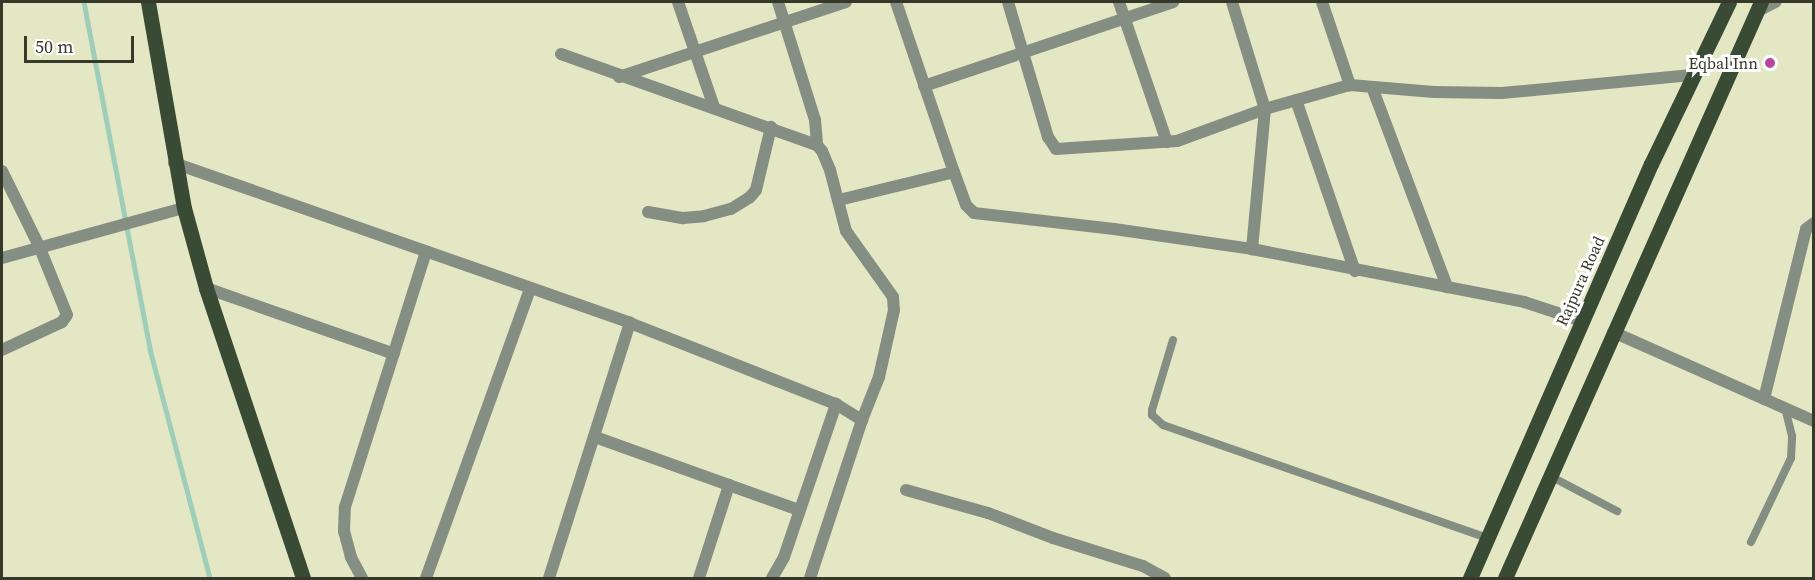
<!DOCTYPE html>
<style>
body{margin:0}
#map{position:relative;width:1815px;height:580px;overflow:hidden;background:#e3e7c3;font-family:"Source Serif 4",serif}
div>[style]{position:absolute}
.stream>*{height:4.5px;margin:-2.25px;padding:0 2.25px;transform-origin:2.25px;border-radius:2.25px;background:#9eceb9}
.service>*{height:8px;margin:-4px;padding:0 4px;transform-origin:4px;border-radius:4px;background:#858e82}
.minor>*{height:12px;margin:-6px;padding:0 6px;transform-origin:6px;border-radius:6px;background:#858e82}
.primary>*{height:15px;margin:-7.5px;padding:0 7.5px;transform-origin:7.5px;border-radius:7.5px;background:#394a35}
.dots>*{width:16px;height:16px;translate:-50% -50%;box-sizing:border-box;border:3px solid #fff;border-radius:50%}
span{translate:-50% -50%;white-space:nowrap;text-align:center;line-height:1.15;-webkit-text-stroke:6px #fff;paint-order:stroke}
.poi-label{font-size:16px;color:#36382a}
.right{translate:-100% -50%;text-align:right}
.street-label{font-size:16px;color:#36382a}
.frame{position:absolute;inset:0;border:3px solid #36382a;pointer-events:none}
.scale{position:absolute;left:24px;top:36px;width:110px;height:27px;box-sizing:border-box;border:3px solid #36382a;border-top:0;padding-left:8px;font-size:18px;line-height:21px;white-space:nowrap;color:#36382a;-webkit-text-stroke:4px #fff;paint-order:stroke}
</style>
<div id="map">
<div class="stream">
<div style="left:84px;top:2px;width:353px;rotate:79.2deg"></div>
<div style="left:150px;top:349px;width:237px;rotate:75.3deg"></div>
</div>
<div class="service">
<div style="left:1173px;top:340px;width:73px;rotate:106.7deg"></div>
<div style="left:1152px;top:410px;width:5px;rotate:90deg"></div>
<div style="left:1152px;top:415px;width:15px;rotate:42deg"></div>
<div style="left:1163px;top:425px;width:344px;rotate:19.2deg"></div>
<div style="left:1550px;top:476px;width:76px;rotate:27.6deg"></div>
<div style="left:1751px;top:542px;width:93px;rotate:-64.5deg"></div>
<div style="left:1791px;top:458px;width:22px;rotate:-87deg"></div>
<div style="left:1792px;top:436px;width:29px;rotate:-104deg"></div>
</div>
<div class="minor">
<div style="left:678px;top:2px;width:111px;rotate:71.1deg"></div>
<div style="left:778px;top:2px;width:124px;rotate:72.6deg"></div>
<div style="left:815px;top:120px;width:25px;rotate:85deg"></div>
<div style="left:896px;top:2px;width:180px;rotate:71.2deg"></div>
<div style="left:954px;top:172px;width:35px;rotate:70deg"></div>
<div style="left:966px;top:205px;width:11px;rotate:45deg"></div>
<div style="left:974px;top:213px;width:141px;rotate:6.5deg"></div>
<div style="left:1114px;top:229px;width:139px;rotate:8.2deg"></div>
<div style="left:1252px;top:249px;width:277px;rotate:11deg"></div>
<div style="left:1524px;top:302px;width:61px;rotate:18.1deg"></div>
<div style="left:1008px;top:2px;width:141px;rotate:73.5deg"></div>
<div style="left:1048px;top:137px;width:14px;rotate:56deg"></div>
<div style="left:1056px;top:149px;width:121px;rotate:-3.8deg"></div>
<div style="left:1177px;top:141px;width:94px;rotate:-20deg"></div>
<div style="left:1265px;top:109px;width:88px;rotate:-15.8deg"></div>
<div style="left:1350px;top:85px;width:84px;rotate:4.8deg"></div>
<div style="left:1434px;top:92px;width:68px;rotate:0.8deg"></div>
<div style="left:1502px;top:93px;width:193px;rotate:-5.4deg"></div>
<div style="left:1119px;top:2px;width:148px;rotate:71.1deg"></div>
<div style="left:1232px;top:2px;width:112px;rotate:72.9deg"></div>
<div style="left:1265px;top:109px;width:141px;rotate:95.3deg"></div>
<div style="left:1322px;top:2px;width:88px;rotate:71.4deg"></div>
<div style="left:1756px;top:12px;width:22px;rotate:-27deg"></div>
<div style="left:561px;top:54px;width:272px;rotate:19.6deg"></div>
<div style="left:817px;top:145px;width:8px;rotate:50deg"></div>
<div style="left:822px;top:151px;width:21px;rotate:67deg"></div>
<div style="left:830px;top:170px;width:63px;rotate:75.3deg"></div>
<div style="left:846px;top:231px;width:81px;rotate:54.5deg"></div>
<div style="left:893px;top:297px;width:13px;rotate:86deg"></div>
<div style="left:894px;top:310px;width:69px;rotate:102.6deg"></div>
<div style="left:879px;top:377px;width:46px;rotate:111.6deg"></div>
<div style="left:862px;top:420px;width:166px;rotate:108.2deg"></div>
<div style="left:619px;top:77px;width:239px;rotate:-18.3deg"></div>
<div style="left:924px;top:86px;width:263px;rotate:-18.6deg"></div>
<div style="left:1372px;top:87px;width:214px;rotate:69.4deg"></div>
<div style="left:1296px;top:100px;width:181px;rotate:71deg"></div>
<div style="left:174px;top:163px;width:483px;rotate:19.3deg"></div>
<div style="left:630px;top:323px;width:221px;rotate:21.5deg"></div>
<div style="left:836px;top:404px;width:31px;rotate:32deg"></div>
<div style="left:2px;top:171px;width:84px;rotate:63.7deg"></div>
<div style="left:39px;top:246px;width:74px;rotate:67.9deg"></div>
<div style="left:67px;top:315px;width:9px;rotate:126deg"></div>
<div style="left:62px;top:322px;width:66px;rotate:155deg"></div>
<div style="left:839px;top:200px;width:118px;rotate:-13.7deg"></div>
<div style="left:648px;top:212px;width:36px;rotate:10deg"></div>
<div style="left:683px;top:218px;width:21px;rotate:-5deg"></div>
<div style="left:704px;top:216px;width:28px;rotate:-15deg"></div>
<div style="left:731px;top:209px;width:22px;rotate:-32deg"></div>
<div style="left:750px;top:197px;width:9px;rotate:-49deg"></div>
<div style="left:756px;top:190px;width:65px;rotate:-76.6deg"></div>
<div style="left:2px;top:258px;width:189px;rotate:-15.4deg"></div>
<div style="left:206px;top:288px;width:199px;rotate:19.3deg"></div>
<div style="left:1613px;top:332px;width:220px;rotate:23.9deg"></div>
<div style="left:1764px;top:399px;width:175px;rotate:-76.1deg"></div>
<div style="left:1806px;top:229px;width:10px;rotate:-37deg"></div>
<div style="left:595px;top:437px;width:217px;rotate:19.7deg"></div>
<div style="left:906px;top:490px;width:85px;rotate:15.7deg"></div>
<div style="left:988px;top:513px;width:70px;rotate:21deg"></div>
<div style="left:1053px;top:538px;width:94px;rotate:17.3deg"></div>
<div style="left:1143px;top:566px;width:25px;rotate:29deg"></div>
<div style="left:362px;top:578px;width:24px;rotate:-118deg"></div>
<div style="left:351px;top:557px;width:27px;rotate:-105deg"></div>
<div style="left:344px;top:531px;width:24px;rotate:-88deg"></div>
<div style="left:345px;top:507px;width:268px;rotate:-72.4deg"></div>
<div style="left:426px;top:578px;width:307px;rotate:-70.2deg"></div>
<div style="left:549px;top:578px;width:268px;rotate:-72.4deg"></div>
<div style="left:699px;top:578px;width:98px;rotate:-72.1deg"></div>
<div style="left:772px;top:578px;width:24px;rotate:-60deg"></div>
<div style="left:784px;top:557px;width:162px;rotate:-71.2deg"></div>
</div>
<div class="primary">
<div style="left:148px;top:2px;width:209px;rotate:80.1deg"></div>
<div style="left:184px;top:208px;width:83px;rotate:74.6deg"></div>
<div style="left:206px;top:288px;width:306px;rotate:71.5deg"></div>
<div style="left:1470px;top:578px;width:452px;rotate:-66.4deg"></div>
<div style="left:1651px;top:164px;width:180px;rotate:-64.3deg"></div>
<div style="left:1505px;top:578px;width:630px;rotate:-66.04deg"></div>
</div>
<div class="dots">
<div style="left:1770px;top:63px;background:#b947a2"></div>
</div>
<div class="poi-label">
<span class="right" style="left:1758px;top:63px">Eqbal Inn</span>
</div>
<div class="street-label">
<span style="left:1580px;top:281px;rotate:-66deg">Rajpura Road</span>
</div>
<div class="frame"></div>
<div class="scale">50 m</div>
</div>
